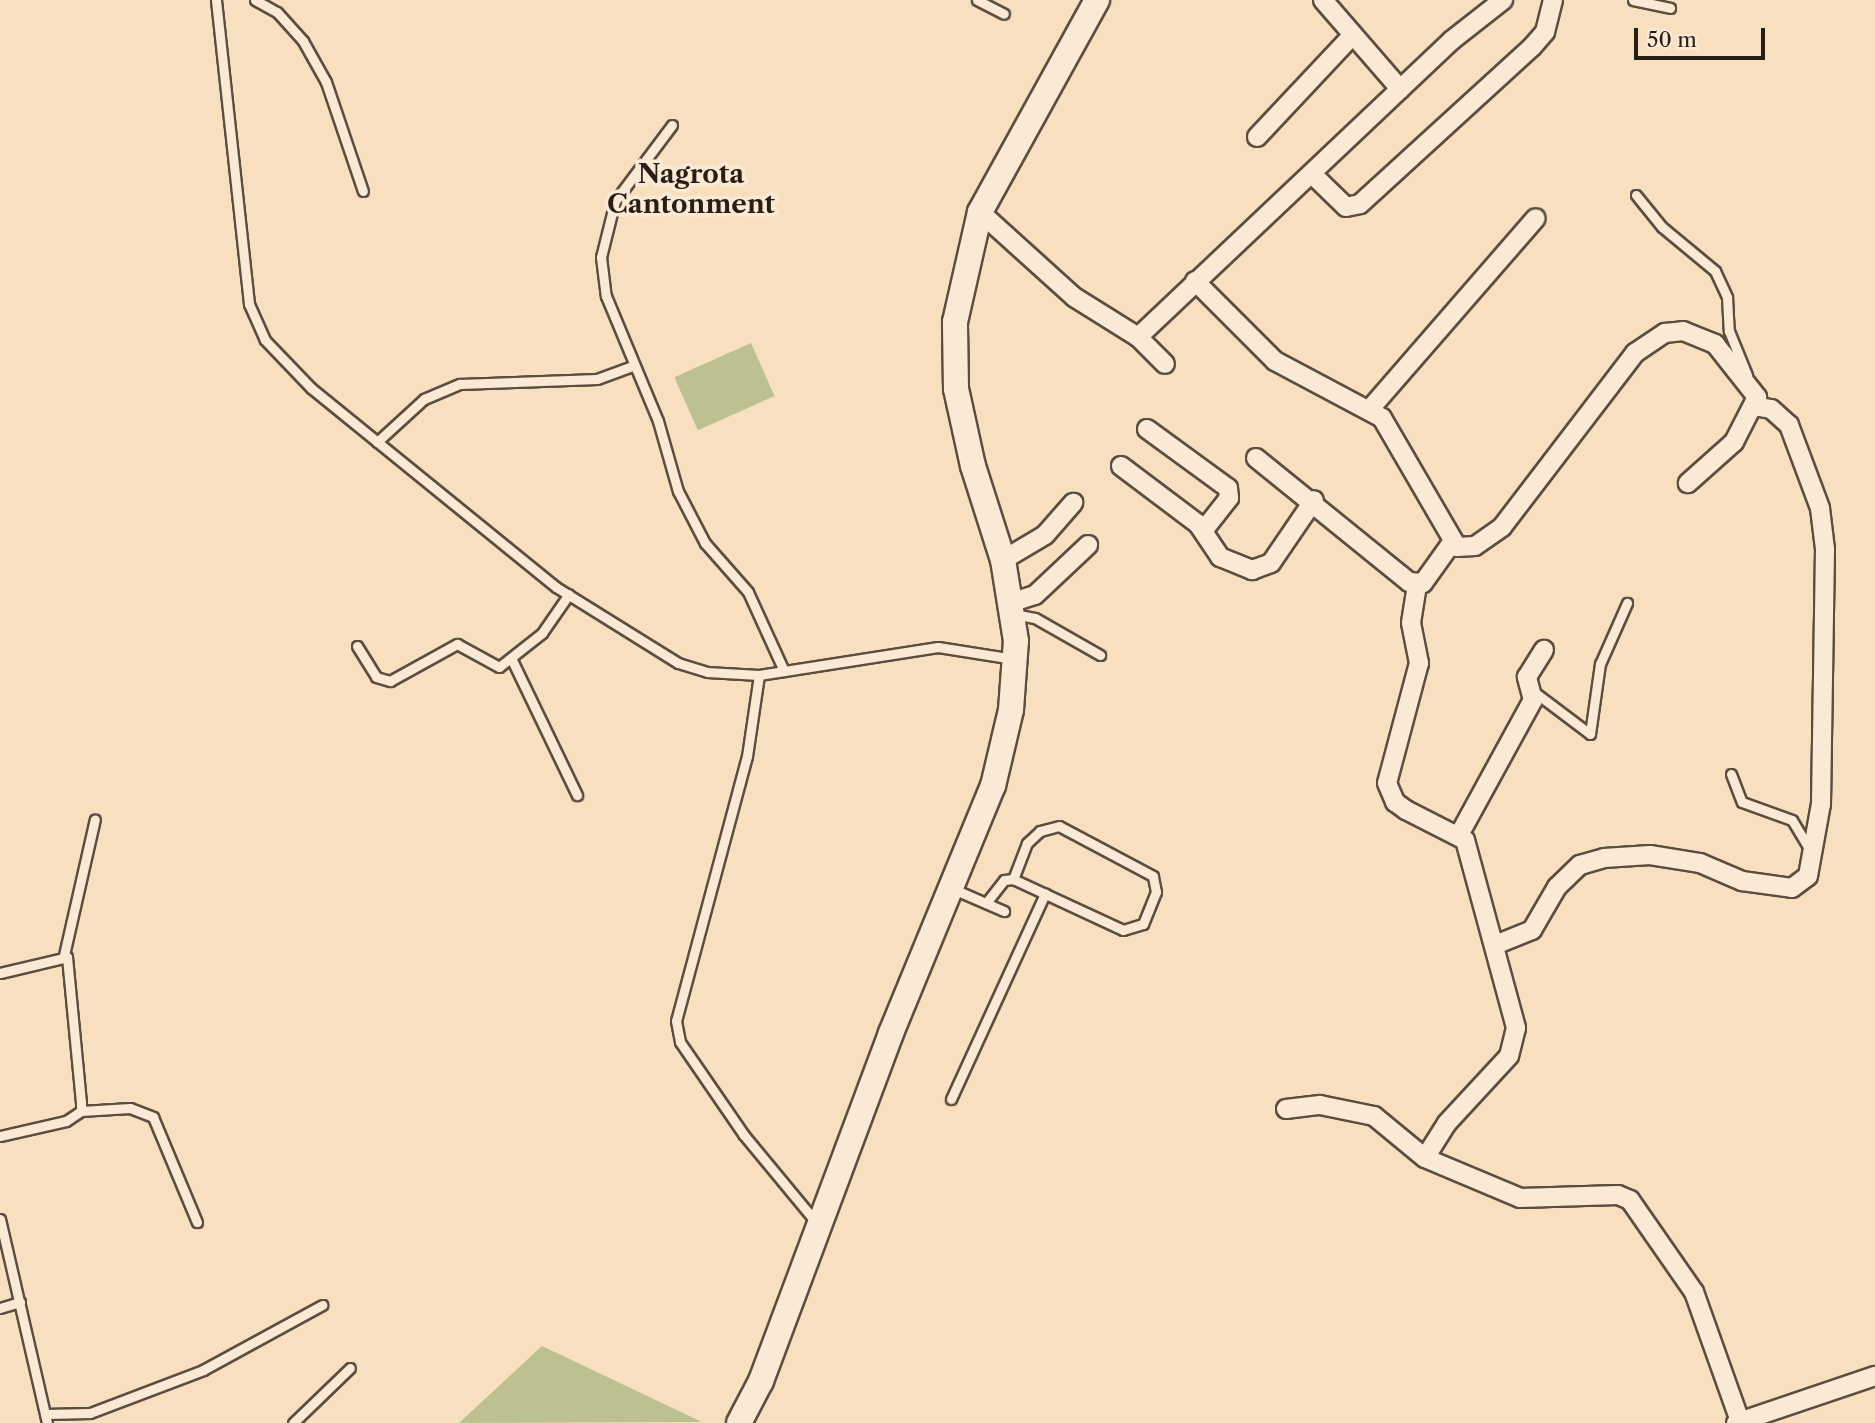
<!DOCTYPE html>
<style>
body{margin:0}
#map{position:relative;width:1875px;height:1423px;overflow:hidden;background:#f7dfbf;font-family:"Libre Caslon Text",serif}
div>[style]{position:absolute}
.green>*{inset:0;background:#bdc191;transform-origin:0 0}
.roads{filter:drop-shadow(2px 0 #5b4e40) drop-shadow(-2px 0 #5b4e40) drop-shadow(0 2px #5b4e40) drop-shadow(0 -2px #5b4e40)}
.service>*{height:9px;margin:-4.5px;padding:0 4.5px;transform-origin:4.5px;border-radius:4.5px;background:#faead5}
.minor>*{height:18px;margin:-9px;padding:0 9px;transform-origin:9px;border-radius:9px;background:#faead5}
.secondary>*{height:24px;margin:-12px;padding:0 12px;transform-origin:12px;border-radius:12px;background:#faead5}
span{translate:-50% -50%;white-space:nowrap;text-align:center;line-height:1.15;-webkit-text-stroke:7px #faead5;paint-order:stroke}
.district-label{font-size:26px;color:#271e16;font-weight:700}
.scale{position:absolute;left:1634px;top:28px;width:131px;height:32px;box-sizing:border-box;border:4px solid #271e16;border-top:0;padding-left:9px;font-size:21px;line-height:24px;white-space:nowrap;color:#271e16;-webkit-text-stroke:5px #faead5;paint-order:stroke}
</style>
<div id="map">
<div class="green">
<div style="left:751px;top:343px;width:58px;height:84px;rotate:66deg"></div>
<div style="clip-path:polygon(542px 1346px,702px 1422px,459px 1423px)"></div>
</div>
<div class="roads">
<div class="service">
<div style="left:216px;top:0;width:306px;rotate:83.8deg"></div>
<div style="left:249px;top:304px;width:39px;rotate:66deg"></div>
<div style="left:265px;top:340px;width:66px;rotate:46.2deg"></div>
<div style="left:311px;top:388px;width:316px;rotate:39.1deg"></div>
<div style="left:556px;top:587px;width:144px;rotate:31.9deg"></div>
<div style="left:678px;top:663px;width:30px;rotate:17deg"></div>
<div style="left:707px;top:672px;width:52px;rotate:3.3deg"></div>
<div style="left:759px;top:675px;width:181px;rotate:-8.9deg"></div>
<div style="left:938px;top:647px;width:77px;rotate:9deg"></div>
<div style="left:255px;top:0;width:25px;rotate:29deg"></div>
<div style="left:277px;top:12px;width:39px;rotate:48deg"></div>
<div style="left:303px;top:41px;width:47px;rotate:60.7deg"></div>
<div style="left:326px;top:82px;width:115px;rotate:71.3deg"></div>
<div style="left:977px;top:0;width:30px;rotate:27deg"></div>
<div style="left:1633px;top:0;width:38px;rotate:12deg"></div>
<div style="left:672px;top:125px;width:95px;rotate:126.9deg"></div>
<div style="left:615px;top:201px;width:58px;rotate:104deg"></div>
<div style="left:601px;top:257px;width:39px;rotate:83deg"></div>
<div style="left:606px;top:296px;width:135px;rotate:67.4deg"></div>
<div style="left:658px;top:421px;width:73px;rotate:74.1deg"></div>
<div style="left:678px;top:491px;width:59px;rotate:62.6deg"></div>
<div style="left:705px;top:543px;width:65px;rotate:48.7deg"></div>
<div style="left:748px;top:592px;width:87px;rotate:65.5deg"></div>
<div style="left:1636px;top:195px;width:41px;rotate:50.9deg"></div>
<div style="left:1662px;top:227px;width:69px;rotate:39.7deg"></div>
<div style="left:1715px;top:271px;width:29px;rotate:65deg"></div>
<div style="left:1727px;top:297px;width:34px;rotate:87deg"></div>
<div style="left:1729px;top:331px;width:48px;rotate:67.8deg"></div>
<div style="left:377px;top:442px;width:64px;rotate:-42.5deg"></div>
<div style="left:424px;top:399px;width:39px;rotate:-23deg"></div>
<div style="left:460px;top:384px;width:137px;rotate:-2.1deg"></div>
<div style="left:597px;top:379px;width:37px;rotate:-20deg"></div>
<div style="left:1014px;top:614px;width:21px;rotate:11deg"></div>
<div style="left:1035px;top:618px;width:75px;rotate:29.6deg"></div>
<div style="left:357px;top:646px;width:36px;rotate:58deg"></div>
<div style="left:376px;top:677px;width:15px;rotate:16deg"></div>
<div style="left:390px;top:681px;width:77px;rotate:-28.9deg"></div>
<div style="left:457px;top:644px;width:48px;rotate:28.7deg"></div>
<div style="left:499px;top:667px;width:55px;rotate:-38.3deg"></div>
<div style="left:542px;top:633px;width:47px;rotate:-55.3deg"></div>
<div style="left:512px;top:660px;width:150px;rotate:64.3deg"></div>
<div style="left:759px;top:675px;width:82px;rotate:98.4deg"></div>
<div style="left:747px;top:756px;width:274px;rotate:105deg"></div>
<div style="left:676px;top:1021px;width:21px;rotate:79deg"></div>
<div style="left:680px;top:1042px;width:113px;rotate:55.5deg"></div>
<div style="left:744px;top:1135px;width:113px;rotate:50.4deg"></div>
<div style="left:1533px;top:691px;width:71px;rotate:37deg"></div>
<div style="left:1590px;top:734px;width:71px;rotate:-81.9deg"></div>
<div style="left:1600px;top:664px;width:67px;rotate:-66.1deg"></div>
<div style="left:1731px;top:774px;width:30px;rotate:69deg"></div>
<div style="left:1742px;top:802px;width:53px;rotate:19.8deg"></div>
<div style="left:1792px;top:820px;width:37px;rotate:59deg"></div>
<div style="left:951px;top:888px;width:58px;rotate:23.5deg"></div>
<div style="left:986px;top:903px;width:29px;rotate:-52deg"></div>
<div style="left:1004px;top:880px;width:9px;rotate:-6deg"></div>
<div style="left:1013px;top:879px;width:121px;rotate:24.9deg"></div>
<div style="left:1123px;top:930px;width:21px;rotate:-17deg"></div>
<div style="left:1143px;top:924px;width:35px;rotate:-68deg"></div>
<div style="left:1156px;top:892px;width:16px;rotate:-101deg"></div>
<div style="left:1153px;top:876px;width:106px;rotate:-152deg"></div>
<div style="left:1059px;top:826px;width:20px;rotate:165deg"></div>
<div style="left:1040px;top:831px;width:18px;rotate:137deg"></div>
<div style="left:1027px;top:843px;width:39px;rotate:111deg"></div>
<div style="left:64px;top:955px;width:139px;rotate:-77.2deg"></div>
<div style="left:0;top:973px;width:69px;rotate:-13.4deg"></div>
<div style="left:67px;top:957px;width:146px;rotate:84.5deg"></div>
<div style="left:81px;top:1102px;width:9px;rotate:90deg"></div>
<div style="left:81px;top:1111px;width:18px;rotate:146deg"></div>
<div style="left:66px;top:1121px;width:68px;rotate:167.2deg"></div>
<div style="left:951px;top:1099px;width:226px;rotate:-65.4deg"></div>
<div style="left:81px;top:1111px;width:49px;rotate:-3.5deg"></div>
<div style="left:130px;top:1108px;width:25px;rotate:21deg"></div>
<div style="left:153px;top:1117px;width:114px;rotate:67.3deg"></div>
<div style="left:0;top:1219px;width:209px;rotate:77deg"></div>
<div style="left:0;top:1308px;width:21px;rotate:-17deg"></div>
<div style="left:45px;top:1414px;width:45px;rotate:-1.3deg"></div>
<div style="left:90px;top:1413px;width:121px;rotate:-20.8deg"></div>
<div style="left:203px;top:1370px;width:136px;rotate:-28.6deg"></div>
<div style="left:293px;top:1423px;width:79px;rotate:-44deg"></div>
</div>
<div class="minor">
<div style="left:1323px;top:0;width:118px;rotate:49.1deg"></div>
<div style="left:1257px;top:137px;width:139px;rotate:-46.8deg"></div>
<div style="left:1312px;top:174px;width:47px;rotate:44.1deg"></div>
<div style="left:1346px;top:207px;width:14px;rotate:-12deg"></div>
<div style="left:1360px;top:204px;width:233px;rotate:-42.4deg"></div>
<div style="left:1532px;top:47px;width:20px;rotate:-49deg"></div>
<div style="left:1545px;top:32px;width:33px;rotate:-76deg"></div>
<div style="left:980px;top:212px;width:127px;rotate:42.1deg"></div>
<div style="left:1074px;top:297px;width:75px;rotate:32deg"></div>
<div style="left:1138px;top:337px;width:38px;rotate:45deg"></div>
<div style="left:1195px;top:281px;width:113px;rotate:45deg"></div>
<div style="left:1275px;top:361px;width:121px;rotate:28deg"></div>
<div style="left:1382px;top:418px;width:149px;rotate:59.8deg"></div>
<div style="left:1457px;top:547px;width:18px;rotate:-3deg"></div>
<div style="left:1475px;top:546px;width:33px;rotate:-35deg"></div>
<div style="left:1502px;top:527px;width:219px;rotate:-52.6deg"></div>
<div style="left:1635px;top:353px;width:36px;rotate:-34deg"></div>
<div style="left:1665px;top:333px;width:18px;rotate:-6deg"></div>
<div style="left:1683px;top:331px;width:35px;rotate:22deg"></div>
<div style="left:1715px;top:344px;width:68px;rotate:51.6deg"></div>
<div style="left:1757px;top:397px;width:51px;rotate:117.1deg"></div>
<div style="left:1734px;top:442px;width:62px;rotate:138.3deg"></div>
<div style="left:1138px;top:337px;width:432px;rotate:-43.4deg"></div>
<div style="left:1452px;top:40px;width:65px;rotate:-38.1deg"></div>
<div style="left:1369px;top:410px;width:254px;rotate:-49deg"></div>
<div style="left:1147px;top:429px;width:100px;rotate:36.1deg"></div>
<div style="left:1228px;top:488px;width:10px;rotate:84deg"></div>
<div style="left:1229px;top:498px;width:42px;rotate:128.2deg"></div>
<div style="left:1256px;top:458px;width:197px;rotate:39deg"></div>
<div style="left:1409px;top:582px;width:14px;rotate:4deg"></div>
<div style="left:1423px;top:583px;width:52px;rotate:-54.5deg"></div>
<div style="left:1121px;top:466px;width:96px;rotate:37deg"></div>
<div style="left:1198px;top:524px;width:40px;rotate:56deg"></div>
<div style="left:1220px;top:557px;width:35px;rotate:22deg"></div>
<div style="left:1252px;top:570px;width:20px;rotate:-20deg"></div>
<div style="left:1271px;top:563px;width:76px;rotate:-55.7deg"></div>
<div style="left:1003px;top:560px;width:49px;rotate:-30.8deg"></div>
<div style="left:1045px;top:535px;width:43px;rotate:-48.8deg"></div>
<div style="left:1417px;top:585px;width:38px;rotate:99deg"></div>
<div style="left:1411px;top:623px;width:41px;rotate:78.7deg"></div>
<div style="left:1419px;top:663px;width:124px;rotate:104.9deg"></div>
<div style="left:1387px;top:783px;width:21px;rotate:67deg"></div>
<div style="left:1395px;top:802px;width:14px;rotate:36deg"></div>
<div style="left:1406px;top:810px;width:66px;rotate:27deg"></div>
<div style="left:1465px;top:840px;width:195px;rotate:74.8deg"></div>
<div style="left:1516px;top:1028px;width:29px;rotate:104deg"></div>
<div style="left:1509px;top:1056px;width:91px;rotate:132.8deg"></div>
<div style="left:1447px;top:1123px;width:41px;rotate:122.2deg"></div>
<div style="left:1010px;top:603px;width:26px;rotate:-18deg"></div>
<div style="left:1035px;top:595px;width:73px;rotate:-43.3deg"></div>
<div style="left:1459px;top:835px;width:154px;rotate:-61.3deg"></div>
<div style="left:1533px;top:700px;width:24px;rotate:-105deg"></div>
<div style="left:1527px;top:677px;width:32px;rotate:-58deg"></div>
<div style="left:1495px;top:945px;width:40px;rotate:-22deg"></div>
<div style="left:1532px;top:930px;width:50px;rotate:-59.8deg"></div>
<div style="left:1557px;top:887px;width:32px;rotate:-44deg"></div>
<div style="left:1580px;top:865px;width:25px;rotate:-16deg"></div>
<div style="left:1604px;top:858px;width:46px;rotate:-3.7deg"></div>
<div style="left:1650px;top:855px;width:51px;rotate:9.1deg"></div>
<div style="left:1700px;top:863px;width:46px;rotate:23.2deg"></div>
<div style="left:1742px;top:881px;width:50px;rotate:8deg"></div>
<div style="left:1792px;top:888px;width:20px;rotate:-37deg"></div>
<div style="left:1808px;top:876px;width:73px;rotate:-79.8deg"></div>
<div style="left:1821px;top:804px;width:255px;rotate:-89.1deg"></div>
<div style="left:1825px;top:549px;width:41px;rotate:-97deg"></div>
<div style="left:1820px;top:508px;width:89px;rotate:-110.5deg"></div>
<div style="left:1789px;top:425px;width:24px;rotate:-138deg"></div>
<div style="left:1771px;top:409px;width:17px;rotate:-170deg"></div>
<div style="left:1286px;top:1109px;width:34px;rotate:-7deg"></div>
<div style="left:1320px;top:1105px;width:55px;rotate:11.5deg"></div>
<div style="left:1374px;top:1116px;width:66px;rotate:39.5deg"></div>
<div style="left:1425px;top:1158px;width:103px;rotate:22.8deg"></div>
<div style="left:1520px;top:1198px;width:98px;rotate:-1.8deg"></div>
<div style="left:1618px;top:1195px;width:13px;rotate:23deg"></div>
<div style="left:1630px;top:1200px;width:112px;rotate:55.2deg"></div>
<div style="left:1694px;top:1292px;width:137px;rotate:70.4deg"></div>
<div style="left:1736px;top:1423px;width:147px;rotate:-18.7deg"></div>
</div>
<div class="secondary">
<div style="left:739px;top:1423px;width:47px;rotate:-62.4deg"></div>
<div style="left:761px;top:1381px;width:371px;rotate:-69.5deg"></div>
<div style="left:891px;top:1033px;width:267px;rotate:-67.6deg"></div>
<div style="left:993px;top:786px;width:78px;rotate:-76.7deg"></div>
<div style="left:1011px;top:710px;width:69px;rotate:-85.9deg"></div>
<div style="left:1016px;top:641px;width:82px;rotate:-99.1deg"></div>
<div style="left:1003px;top:560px;width:99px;rotate:-107.7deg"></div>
<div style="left:973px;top:466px;width:79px;rotate:-102.4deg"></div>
<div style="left:956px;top:389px;width:67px;rotate:-90.9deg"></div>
<div style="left:955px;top:322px;width:113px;rotate:-77.2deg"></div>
<div style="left:980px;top:212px;width:242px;rotate:-61.1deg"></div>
</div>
</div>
<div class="district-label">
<span style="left:691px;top:190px">Nagrota<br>Cantonment</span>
</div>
<div class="scale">50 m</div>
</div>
